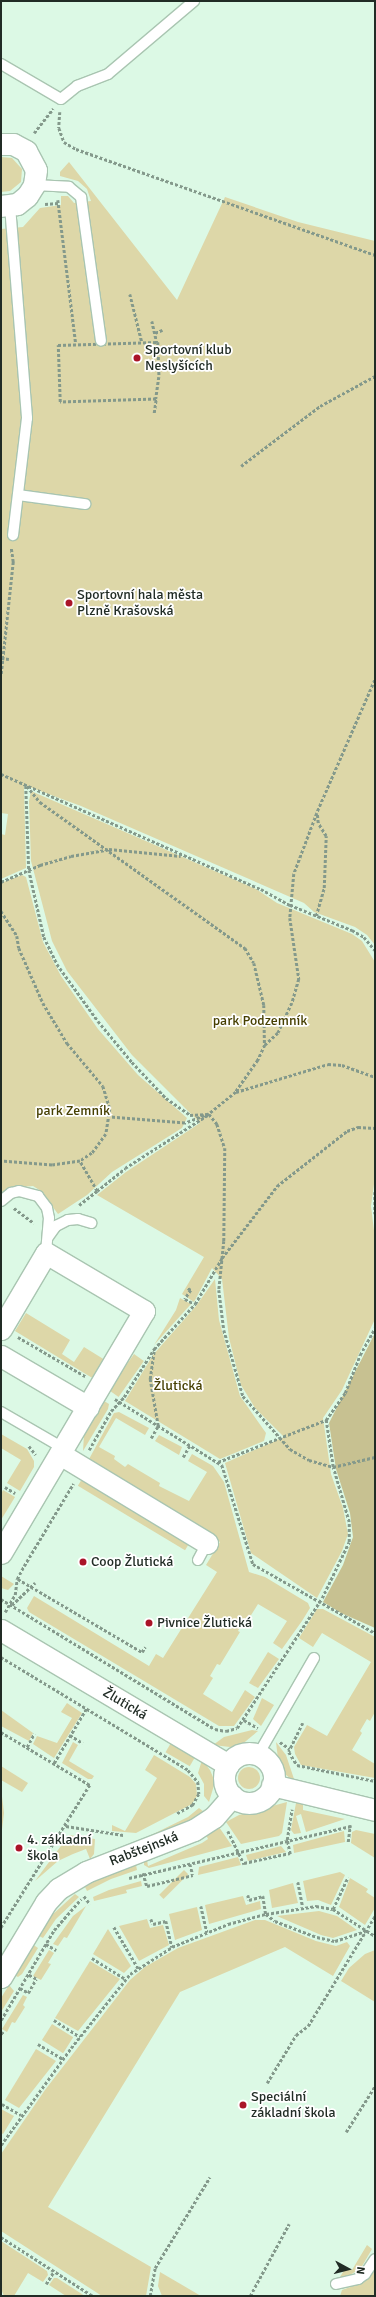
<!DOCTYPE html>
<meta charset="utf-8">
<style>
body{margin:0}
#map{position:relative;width:376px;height:2297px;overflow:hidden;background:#dcf9e5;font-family:Signika,sans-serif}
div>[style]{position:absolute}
.green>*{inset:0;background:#ddd7a8;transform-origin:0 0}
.round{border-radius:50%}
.forest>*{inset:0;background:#c7c191}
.path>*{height:2.5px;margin-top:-1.25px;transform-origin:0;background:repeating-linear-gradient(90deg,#84998b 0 3px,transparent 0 5px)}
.roads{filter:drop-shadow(1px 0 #a9c5b1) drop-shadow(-1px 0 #a9c5b1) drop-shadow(0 1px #a9c5b1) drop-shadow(0 -1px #a9c5b1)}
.service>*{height:10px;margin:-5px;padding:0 5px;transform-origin:5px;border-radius:5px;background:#fff}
.minor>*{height:21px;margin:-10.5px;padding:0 10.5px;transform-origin:10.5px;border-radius:10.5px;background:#fff}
.minor>.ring{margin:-10.5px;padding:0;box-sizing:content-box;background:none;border:21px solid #fff;border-radius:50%}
.dots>*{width:11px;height:11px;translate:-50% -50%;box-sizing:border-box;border:2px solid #fff;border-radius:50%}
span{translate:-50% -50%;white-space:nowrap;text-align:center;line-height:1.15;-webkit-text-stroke:3.5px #fff;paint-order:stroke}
.poi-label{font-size:14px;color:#212c25}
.left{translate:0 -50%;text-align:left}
.park-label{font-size:14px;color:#463f01}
.street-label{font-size:14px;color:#212c25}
.frame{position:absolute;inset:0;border:2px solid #212c25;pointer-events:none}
.north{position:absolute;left:328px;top:2249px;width:40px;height:40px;-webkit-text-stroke:3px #fff;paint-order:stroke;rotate:97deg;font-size:11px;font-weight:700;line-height:16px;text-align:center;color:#212c25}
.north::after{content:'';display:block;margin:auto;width:14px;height:18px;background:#212c25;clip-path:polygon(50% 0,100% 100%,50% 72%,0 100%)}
</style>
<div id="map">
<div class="green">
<div style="clip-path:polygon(1px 157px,12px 158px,22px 169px,21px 182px,10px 191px,1px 192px)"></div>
<div style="clip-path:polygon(69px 162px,177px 300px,225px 197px,298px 222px,375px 241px,375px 945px,367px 935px,355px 927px,314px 912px,304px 903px,81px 806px,24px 785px,26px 868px,1px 879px,1px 834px,5px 835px,8px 814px,1px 813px,1px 229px,23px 227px,40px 208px,61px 205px,61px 196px,68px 196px,74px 203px,91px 201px,87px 189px,78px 181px,60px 176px,60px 172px)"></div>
<div style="clip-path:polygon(31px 791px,256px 889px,277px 903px,352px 934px,362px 941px,375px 962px,375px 1177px,371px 1206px,375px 1239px,375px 1319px,342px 1390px,323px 1418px,331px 1474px,343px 1508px,348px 1534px,342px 1551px,317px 1598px,251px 1553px,225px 1463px,284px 1437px,255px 1408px,241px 1385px,229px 1338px,222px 1279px,212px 1268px,194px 1302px,182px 1294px,204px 1257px,97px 1195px,126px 1172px,200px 1123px,132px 1055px,67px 971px,52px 941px,31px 861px,29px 801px)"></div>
<div style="clip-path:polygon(22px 875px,26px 877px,43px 942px,61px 976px,98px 1029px,138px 1075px,187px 1118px,182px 1128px,112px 1172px,87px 1195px,58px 1214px,41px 1191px,33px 1186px,8px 1188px,1px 1193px,1px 883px)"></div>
<div style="clip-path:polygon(215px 1279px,219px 1320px,240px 1396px,266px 1433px,264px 1441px,220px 1459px,125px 1401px,153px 1355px,196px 1306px)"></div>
<div style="clip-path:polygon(180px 1298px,191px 1304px,154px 1345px,176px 1310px)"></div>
<div style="clip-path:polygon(26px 1313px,70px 1340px,62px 1354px,74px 1362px,84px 1347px,105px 1360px,94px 1379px,15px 1331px)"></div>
<div style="left:134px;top:1354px;width:12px;height:44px;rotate:35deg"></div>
<div style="clip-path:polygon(104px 1401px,109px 1404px,108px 1409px,83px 1451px,84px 1435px)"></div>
<div style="clip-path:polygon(119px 1412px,149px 1428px,145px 1435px,116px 1418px,99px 1447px,115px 1456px,114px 1459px,125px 1467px,128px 1464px,160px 1483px,159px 1486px,189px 1501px,207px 1472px,188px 1461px,192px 1454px,213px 1466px,224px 1482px,249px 1572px,265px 1577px,308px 1603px,310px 1608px,302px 1621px,282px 1649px,273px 1643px,287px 1621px,258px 1604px,248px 1620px,245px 1619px,238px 1631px,240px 1632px,220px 1665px,217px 1664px,210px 1676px,213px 1678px,203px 1694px,232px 1712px,245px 1690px,255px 1697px,234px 1726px,219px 1726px,29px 1612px,27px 1608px,34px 1596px,149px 1666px,156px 1654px,163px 1658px,217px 1572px,206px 1565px,220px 1542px,88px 1461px,114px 1413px)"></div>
<div style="clip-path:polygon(1px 1434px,27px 1449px,34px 1461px,34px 1467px,20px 1491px,7px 1483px,21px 1460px,1px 1448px)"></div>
<div style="clip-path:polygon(159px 1435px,182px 1447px,179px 1455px,155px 1441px)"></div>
<div style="left:82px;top:1479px;width:125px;height:8px;rotate:31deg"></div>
<div style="clip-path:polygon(3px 1490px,15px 1497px,1px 1520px,1px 1494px)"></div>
<div style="clip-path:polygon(1px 1576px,14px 1584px,8px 1590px,1px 1588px)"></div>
<div style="clip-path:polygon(317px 1609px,323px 1609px,375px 1637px,375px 1712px,370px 1721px,367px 1719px,360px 1731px,362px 1733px,352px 1750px,375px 1764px,375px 1778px,301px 1765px,295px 1754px,294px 1747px,307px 1725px,327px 1736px,371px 1662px,322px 1633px,313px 1647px,299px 1638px)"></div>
<div style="clip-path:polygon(268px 1652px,279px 1659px,258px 1688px,249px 1683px)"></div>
<div style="clip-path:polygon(262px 1698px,274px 1705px,261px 1726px,253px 1719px)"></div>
<div style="clip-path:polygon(67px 1703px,82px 1713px,54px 1758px,33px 1744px,37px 1736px,57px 1743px,72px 1718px,61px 1712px)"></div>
<div style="clip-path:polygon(1px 1710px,33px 1733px,29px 1741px,1px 1726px)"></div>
<div style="clip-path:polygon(252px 1730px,258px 1731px,240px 1746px,230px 1747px,213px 1745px,224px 1737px)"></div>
<div style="left:172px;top:1741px;width:28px;height:13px;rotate:30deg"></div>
<div style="clip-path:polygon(73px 1742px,78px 1745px,69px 1761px,94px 1776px,92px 1779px,88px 1779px,62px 1763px)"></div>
<div style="clip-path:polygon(276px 1742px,286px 1755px,295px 1782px,286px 1775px,278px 1759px)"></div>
<div style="clip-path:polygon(154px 1755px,190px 1777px,196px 1784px,197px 1796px,192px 1804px,136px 1833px,112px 1831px,112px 1825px,125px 1831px,157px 1778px,145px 1770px)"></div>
<div style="clip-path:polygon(202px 1760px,210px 1770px,215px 1782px,209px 1802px,204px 1796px,204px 1784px,198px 1773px)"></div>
<div style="clip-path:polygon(1px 1766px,28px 1783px,22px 1792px,1px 1780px)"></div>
<div class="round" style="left:238px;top:1767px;width:22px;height:22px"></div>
<div style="clip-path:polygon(1px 1788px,4px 1813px,1px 1838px)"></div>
<div style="clip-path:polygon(287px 1802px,282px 1833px,279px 1836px,241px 1844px,226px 1822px,239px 1815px)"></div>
<div style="clip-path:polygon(296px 1803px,303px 1804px,303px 1810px,345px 1819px,306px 1832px,301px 1814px,296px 1816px,301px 1833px,294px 1834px,291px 1830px)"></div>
<div style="clip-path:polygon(199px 1808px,204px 1812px,196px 1820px,143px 1839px,188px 1817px)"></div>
<div style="clip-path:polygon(219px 1827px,232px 1846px,149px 1868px,144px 1865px,144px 1861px,147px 1860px,148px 1866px,202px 1843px,208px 1839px,206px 1835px)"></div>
<div style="clip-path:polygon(356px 1830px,375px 1834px,375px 1858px,351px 1843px,352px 1832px)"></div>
<div style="clip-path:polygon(344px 1831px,345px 1842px,294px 1853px,293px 1845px)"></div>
<div style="clip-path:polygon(69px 1835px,95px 1839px,94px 1854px,90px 1859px,86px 1849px,73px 1854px,58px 1861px,35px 1881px)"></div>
<div style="clip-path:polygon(281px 1846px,286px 1852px,248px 1861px,246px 1855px)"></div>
<div style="clip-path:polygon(238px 1857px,241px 1865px,198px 1875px,199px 1867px)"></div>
<div style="clip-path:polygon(136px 1865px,137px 1870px,111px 1879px,87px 1891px,85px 1887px,95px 1881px)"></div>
<div style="left:184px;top:1870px;width:6px;height:35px;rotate:45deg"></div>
<div style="clip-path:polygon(340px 1872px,345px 1875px,331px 1905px,318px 1900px,307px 1901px,303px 1881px)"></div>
<div style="clip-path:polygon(350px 1878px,368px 1889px,366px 1892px,375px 1898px,375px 1908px,365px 1925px,339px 1907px)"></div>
<div style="clip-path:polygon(141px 1881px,142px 1886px,126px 1890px,127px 1893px,94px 1901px,93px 1897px,109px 1890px)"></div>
<div style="clip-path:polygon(293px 1883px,298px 1903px,272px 1908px,269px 1890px)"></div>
<div style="clip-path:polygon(75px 1894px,79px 1897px,56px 1919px,43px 1938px,39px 1936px,52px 1915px)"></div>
<div style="clip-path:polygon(243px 1896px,246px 1905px,260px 1901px,261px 1909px,209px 1924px,205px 1905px)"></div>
<div style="clip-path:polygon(86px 1906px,67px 1938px,64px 1937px,58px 1946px,53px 1944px,73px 1916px)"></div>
<div style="clip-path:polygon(197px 1907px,202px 1930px,175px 1940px,169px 1914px)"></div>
<div style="clip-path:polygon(319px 1911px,337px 1916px,357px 1930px,333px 1938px,321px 1935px,277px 1916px)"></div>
<div style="clip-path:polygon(147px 1919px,150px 1928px,163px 1925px,169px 1945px,139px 1961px,119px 1926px)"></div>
<div style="clip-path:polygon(255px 1920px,265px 1920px,316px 1941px,336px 1946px,347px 1942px,350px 1946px,333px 1976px,285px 1947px,180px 1992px,48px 2207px,151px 2267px,146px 2296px,102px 2296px,1px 2231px,1px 2154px,45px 2090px,130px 1980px,145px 1967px,178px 1948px)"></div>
<div style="clip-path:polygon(108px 1929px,131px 1966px,124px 1973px,93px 1954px)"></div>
<div style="clip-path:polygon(32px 1944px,38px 1948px,22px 1974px,18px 1977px,14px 1975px)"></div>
<div style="clip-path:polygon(49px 1950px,54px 1953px,48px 1963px,51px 1964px,41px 1980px,33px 1976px)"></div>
<div style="clip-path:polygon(375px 1950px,375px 2002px,341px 1981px,349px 1968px,365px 1954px)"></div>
<div style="clip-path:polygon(90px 1961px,120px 1979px,78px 2031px,55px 2018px)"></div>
<div style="clip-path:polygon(9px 1985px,14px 1991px,1px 2012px,1px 1998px)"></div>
<div style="clip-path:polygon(23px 1995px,27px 1997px,23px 2005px,25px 2007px,15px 2023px,12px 2022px,7px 2032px,2px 2029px)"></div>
<div style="left:52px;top:2024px;width:25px;height:19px;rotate:32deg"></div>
<div style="clip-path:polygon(36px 2049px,56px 2061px,19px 2108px,5px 2100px)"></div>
<div style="clip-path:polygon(1px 2109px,14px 2116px,3px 2134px,1px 2133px)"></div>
<div style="clip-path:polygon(1px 2241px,47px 2271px,48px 2275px,43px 2282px,28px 2273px,14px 2296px,4px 2296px,1px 2289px)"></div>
<div style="clip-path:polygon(367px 2245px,372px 2249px,361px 2268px,347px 2277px,340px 2277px,346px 2267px,352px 2270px)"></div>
<div style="clip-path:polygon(375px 2270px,375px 2296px,340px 2296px,342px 2290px,356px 2285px)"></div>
<div style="clip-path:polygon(160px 2272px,201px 2296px,162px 2296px,158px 2286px)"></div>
<div style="clip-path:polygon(54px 2278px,57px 2278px,85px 2296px,66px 2296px,49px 2285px)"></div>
</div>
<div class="forest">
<div style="clip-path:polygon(375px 1333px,375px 1628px,341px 1613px,323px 1602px,343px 1565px,353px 1537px,350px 1513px,336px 1469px,329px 1423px)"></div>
</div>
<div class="path">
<div style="left:60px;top:112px;width:16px;rotate:94deg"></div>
<div style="left:59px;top:128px;width:15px;rotate:70deg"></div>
<div style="left:64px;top:142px;width:14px;rotate:30deg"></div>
<div style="left:76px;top:149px;width:317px;rotate:19.5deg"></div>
<div style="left:34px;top:133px;width:31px;rotate:-52deg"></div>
<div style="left:58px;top:200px;width:145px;rotate:82.9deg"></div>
<div style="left:45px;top:204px;width:13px;rotate:-4deg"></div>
<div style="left:130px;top:294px;width:49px;rotate:76deg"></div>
<div style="left:152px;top:321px;width:22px;rotate:77deg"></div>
<div style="left:155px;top:333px;width:8px;rotate:-23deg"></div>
<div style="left:158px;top:342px;width:35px;rotate:88deg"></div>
<div style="left:159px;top:377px;width:22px;rotate:98deg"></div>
<div style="left:156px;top:399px;width:96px;rotate:178.2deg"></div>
<div style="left:60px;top:402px;width:57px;rotate:-92deg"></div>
<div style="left:58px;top:345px;width:100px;rotate:-1.7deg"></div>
<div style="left:154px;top:413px;width:14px;rotate:-82deg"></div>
<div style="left:241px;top:466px;width:99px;rotate:-37.2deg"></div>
<div style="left:320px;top:406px;width:63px;rotate:-28.6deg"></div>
<div style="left:1px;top:658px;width:8px;rotate:7deg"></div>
<div style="left:1px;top:674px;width:113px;rotate:-83.9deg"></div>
<div style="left:13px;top:562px;width:14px;rotate:-98deg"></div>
<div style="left:375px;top:680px;width:145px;rotate:113.6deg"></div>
<div style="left:317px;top:813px;width:65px;rotate:110.7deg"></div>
<div style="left:294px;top:874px;width:44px;rotate:95.2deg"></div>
<div style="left:290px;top:918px;width:62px;rotate:81.6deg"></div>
<div style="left:299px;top:979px;width:25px;rotate:106deg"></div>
<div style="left:292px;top:1003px;width:33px;rotate:115deg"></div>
<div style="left:278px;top:1033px;width:18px;rotate:137deg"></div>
<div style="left:265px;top:1045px;width:17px;rotate:115deg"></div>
<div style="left:258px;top:1060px;width:39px;rotate:125deg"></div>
<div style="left:236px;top:1092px;width:35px;rotate:141deg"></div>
<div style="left:209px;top:1114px;width:13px;rotate:51deg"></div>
<div style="left:217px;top:1124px;width:25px;rotate:72deg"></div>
<div style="left:225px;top:1148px;width:93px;rotate:90.6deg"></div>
<div style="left:224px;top:1241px;width:49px;rotate:95.8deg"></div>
<div style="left:219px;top:1290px;width:40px;rotate:82.9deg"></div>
<div style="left:224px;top:1330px;width:69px;rotate:73.9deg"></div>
<div style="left:243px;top:1396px;width:71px;rotate:48.4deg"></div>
<div style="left:290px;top:1449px;width:22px;rotate:30deg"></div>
<div style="left:309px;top:1460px;width:25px;rotate:16deg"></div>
<div style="left:333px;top:1467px;width:43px;rotate:-13.4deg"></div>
<div style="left:1px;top:774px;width:284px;rotate:23.9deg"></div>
<div style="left:261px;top:889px;width:33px;rotate:29deg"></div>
<div style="left:290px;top:905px;width:67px;rotate:22deg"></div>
<div style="left:352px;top:930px;width:14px;rotate:30deg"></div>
<div style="left:364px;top:937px;width:17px;rotate:50deg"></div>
<div style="left:26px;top:786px;width:84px;rotate:88deg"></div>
<div style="left:29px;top:870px;width:69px;rotate:77.4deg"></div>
<div style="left:44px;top:937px;width:30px;rotate:64deg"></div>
<div style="left:57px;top:964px;width:70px;rotate:54.3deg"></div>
<div style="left:98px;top:1021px;width:53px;rotate:50.3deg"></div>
<div style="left:132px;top:1062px;width:50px;rotate:46.6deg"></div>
<div style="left:166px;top:1098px;width:29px;rotate:35deg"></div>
<div style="left:190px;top:1115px;width:19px;rotate:-3deg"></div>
<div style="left:27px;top:786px;width:21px;rotate:51deg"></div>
<div style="left:40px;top:802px;width:252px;rotate:35.5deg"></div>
<div style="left:245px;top:948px;width:17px;rotate:59deg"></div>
<div style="left:254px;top:963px;width:43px;rotate:76.6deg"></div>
<div style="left:264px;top:1005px;width:39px;rotate:89deg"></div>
<div style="left:1px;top:882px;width:43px;rotate:-23.6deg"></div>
<div style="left:40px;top:865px;width:32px;rotate:-16deg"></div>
<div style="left:71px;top:856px;width:39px;rotate:-10deg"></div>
<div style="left:109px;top:849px;width:72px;rotate:5.6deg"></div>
<div style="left:1px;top:911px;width:30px;rotate:57deg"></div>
<div style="left:17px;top:936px;width:12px;rotate:81deg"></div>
<div style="left:19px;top:948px;width:60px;rotate:66.4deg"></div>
<div style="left:43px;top:1003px;width:47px;rotate:59deg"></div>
<div style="left:67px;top:1043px;width:56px;rotate:50.1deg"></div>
<div style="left:103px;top:1086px;width:24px;rotate:73deg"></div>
<div style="left:110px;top:1109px;width:25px;rotate:99deg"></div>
<div style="left:106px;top:1134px;width:24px;rotate:126deg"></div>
<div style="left:92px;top:1153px;width:14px;rotate:146deg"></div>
<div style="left:80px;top:1161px;width:28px;rotate:172deg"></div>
<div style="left:52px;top:1165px;width:51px;rotate:-175.5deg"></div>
<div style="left:316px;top:916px;width:29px;rotate:-74deg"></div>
<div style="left:324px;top:888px;width:52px;rotate:-87.8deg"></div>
<div style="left:326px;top:836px;width:15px;rotate:-122deg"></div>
<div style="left:318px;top:823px;width:10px;rotate:-96deg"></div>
<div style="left:236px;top:1092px;width:96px;rotate:-16.9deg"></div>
<div style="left:328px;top:1064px;width:14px;rotate:4deg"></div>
<div style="left:342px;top:1065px;width:35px;rotate:20deg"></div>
<div style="left:97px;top:1191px;width:36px;rotate:-39deg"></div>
<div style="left:125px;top:1168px;width:100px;rotate:-32.7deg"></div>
<div style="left:209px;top:1114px;width:26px;rotate:159deg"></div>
<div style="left:185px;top:1123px;width:75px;rotate:-175.4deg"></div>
<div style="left:375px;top:1192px;width:22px;rotate:90deg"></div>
<div style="left:79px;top:1205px;width:23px;rotate:-38deg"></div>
<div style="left:97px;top:1191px;width:34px;rotate:-120deg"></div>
<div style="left:14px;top:1208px;width:25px;rotate:37deg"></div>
<div style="left:188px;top:1288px;width:4px;rotate:34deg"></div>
<div style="left:191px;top:1290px;width:11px;rotate:124deg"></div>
<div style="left:185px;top:1299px;width:11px;rotate:27deg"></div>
<div style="left:18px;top:1337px;width:78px;rotate:30.2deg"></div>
<div style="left:115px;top:1399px;width:126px;rotate:31.7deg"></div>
<div style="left:222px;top:1465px;width:104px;rotate:72.6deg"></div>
<div style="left:253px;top:1564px;width:140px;rotate:29.5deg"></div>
<div style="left:151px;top:1438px;width:14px;rotate:-60deg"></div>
<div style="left:158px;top:1426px;width:48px;rotate:-99.7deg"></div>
<div style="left:150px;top:1379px;width:28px;rotate:-82deg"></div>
<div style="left:29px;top:1446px;width:11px;rotate:52deg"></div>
<div style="left:89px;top:1450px;width:45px;rotate:-60.6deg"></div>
<div style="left:111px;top:1411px;width:19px;rotate:-47deg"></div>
<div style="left:124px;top:1397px;width:57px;rotate:-58deg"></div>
<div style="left:154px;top:1349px;width:61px;rotate:-47.7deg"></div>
<div style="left:195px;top:1304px;width:53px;rotate:-59.6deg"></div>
<div style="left:222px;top:1258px;width:91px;rotate:-52.6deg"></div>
<div style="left:277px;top:1186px;width:89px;rotate:-38.2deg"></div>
<div style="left:347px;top:1131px;width:12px;rotate:-20deg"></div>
<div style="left:358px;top:1127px;width:17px;rotate:3deg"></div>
<div style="left:183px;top:1457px;width:14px;rotate:-60deg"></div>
<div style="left:218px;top:1462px;width:116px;rotate:-21.3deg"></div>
<div style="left:5px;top:1487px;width:12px;rotate:31deg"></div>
<div style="left:18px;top:1579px;width:144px;rotate:30.5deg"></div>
<div style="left:142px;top:1652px;width:6px;rotate:-59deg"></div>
<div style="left:1px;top:1599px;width:250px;rotate:31.3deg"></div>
<div style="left:215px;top:1729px;width:11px;rotate:10deg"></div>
<div style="left:226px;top:1731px;width:11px;rotate:-15deg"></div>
<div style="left:237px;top:1728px;width:155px;rotate:-56.8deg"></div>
<div style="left:322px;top:1598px;width:62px;rotate:-64.3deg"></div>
<div style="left:349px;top:1542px;width:20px;rotate:-90deg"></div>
<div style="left:349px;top:1522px;width:57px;rotate:-106.2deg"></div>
<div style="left:333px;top:1467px;width:48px;rotate:-98.5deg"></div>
<div style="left:326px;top:1420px;width:33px;rotate:-55deg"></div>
<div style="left:345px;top:1393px;width:41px;rotate:-68.5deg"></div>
<div style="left:360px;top:1355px;width:31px;rotate:-61deg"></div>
<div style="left:12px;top:1605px;width:32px;rotate:-44deg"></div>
<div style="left:5px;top:1612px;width:20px;rotate:-60deg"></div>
<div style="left:15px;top:1595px;width:16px;rotate:-83deg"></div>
<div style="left:17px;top:1579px;width:15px;rotate:-62deg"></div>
<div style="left:24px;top:1566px;width:96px;rotate:-59.1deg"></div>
<div style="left:1px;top:1657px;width:218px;rotate:31.1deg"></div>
<div style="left:188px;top:1770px;width:16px;rotate:50deg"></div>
<div style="left:198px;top:1782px;width:12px;rotate:85deg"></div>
<div style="left:199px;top:1794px;width:13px;rotate:119deg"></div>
<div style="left:193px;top:1805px;width:18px;rotate:151deg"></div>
<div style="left:244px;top:1720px;width:16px;rotate:30deg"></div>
<div style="left:303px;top:1723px;width:32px;rotate:116deg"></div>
<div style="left:289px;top:1752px;width:15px;rotate:58deg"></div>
<div style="left:297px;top:1765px;width:80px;rotate:11.6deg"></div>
<div style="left:1px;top:1732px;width:104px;rotate:30.8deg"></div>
<div style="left:90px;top:1785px;width:168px;rotate:121.9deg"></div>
<div style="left:70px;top:1735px;width:15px;rotate:32deg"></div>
<div style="left:280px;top:1742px;width:12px;rotate:35deg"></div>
<div style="left:27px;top:1747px;width:15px;rotate:-62deg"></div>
<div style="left:54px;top:1763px;width:63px;rotate:-59.3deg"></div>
<div style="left:66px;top:1826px;width:58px;rotate:9deg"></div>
<div style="left:228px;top:1831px;width:37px;rotate:64deg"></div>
<div style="left:348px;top:1842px;width:17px;rotate:-83deg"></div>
<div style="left:290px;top:1854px;width:14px;rotate:-102deg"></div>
<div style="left:287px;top:1840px;width:31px;rotate:-81deg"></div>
<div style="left:244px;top:1863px;width:47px;rotate:-12.3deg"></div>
<div style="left:190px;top:1864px;width:11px;rotate:75deg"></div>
<div style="left:143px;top:1873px;width:14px;rotate:73deg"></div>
<div style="left:147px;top:1886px;width:47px;rotate:-13.4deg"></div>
<div style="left:129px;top:1878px;width:228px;rotate:-13.2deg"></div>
<div style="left:298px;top:1882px;width:25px;rotate:79deg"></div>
<div style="left:248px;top:1895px;width:5px;rotate:79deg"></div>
<div style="left:249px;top:1900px;width:15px;rotate:-16deg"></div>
<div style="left:263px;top:1896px;width:18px;rotate:81deg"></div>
<div style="left:266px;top:1914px;width:11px;rotate:38deg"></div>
<div style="left:275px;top:1921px;width:45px;rotate:20.9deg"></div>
<div style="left:317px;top:1937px;width:18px;rotate:13deg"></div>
<div style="left:335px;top:1941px;width:32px;rotate:-18deg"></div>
<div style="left:84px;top:1896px;width:10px;rotate:53deg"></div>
<div style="left:201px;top:1906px;width:27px;rotate:77deg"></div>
<div style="left:333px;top:1909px;width:35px;rotate:-65deg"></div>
<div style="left:151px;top:1919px;width:5px;rotate:68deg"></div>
<div style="left:153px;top:1924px;width:13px;rotate:-13deg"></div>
<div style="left:166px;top:1921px;width:27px;rotate:77deg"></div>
<div style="left:114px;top:1927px;width:48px;rotate:59.7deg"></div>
<div style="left:46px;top:1944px;width:12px;rotate:31deg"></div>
<div style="left:92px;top:1958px;width:40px;rotate:32deg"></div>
<div style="left:20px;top:1988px;width:10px;rotate:29deg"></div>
<div style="left:28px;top:1993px;width:16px;rotate:-60deg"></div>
<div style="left:36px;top:1979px;width:9px;rotate:-153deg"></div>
<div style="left:1px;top:2020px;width:104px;rotate:-59.5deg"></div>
<div style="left:54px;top:1930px;width:41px;rotate:-48.9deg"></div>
<div style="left:54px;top:2020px;width:31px;rotate:33deg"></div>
<div style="left:1px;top:2032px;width:4px;rotate:27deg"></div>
<div style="left:38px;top:2044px;width:29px;rotate:31deg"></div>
<div style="left:267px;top:2083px;width:56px;rotate:-58.9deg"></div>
<div style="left:296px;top:2035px;width:15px;rotate:-37deg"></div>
<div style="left:308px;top:2026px;width:129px;rotate:-58.7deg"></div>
<div style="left:2px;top:2104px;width:22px;rotate:30deg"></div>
<div style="left:346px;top:2132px;width:54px;rotate:-57.8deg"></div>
<div style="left:1px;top:2145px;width:120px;rotate:-54.2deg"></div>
<div style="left:71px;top:2048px;width:95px;rotate:-51.4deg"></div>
<div style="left:130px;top:1974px;width:50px;rotate:-32.7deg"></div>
<div style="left:172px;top:1947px;width:61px;rotate:-22.3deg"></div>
<div style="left:228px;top:1924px;width:39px;rotate:-15deg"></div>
<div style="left:266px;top:1914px;width:51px;rotate:-9.1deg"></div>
<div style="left:316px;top:1906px;width:17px;rotate:10deg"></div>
<div style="left:333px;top:1909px;width:50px;rotate:32.7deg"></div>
<div style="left:1px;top:2237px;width:109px;rotate:32.7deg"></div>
<div style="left:46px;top:2284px;width:15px;rotate:-58deg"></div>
<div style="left:150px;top:2296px;width:28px;rotate:-80deg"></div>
<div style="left:155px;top:2268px;width:106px;rotate:-58.9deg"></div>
<div style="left:250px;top:2296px;width:82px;rotate:-61.6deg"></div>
</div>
<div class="roads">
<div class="service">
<div style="left:1px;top:64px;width:69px;rotate:30.3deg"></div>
<div style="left:61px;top:99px;width:21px;rotate:-39deg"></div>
<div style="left:77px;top:86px;width:33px;rotate:-21deg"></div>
<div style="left:108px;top:74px;width:113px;rotate:-40.3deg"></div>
<div style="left:34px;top:185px;width:35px;rotate:3deg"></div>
<div style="left:69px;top:187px;width:16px;rotate:40deg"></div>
<div style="left:81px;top:197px;width:145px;rotate:82.1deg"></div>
<div style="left:10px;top:206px;width:213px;rotate:85.4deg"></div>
<div style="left:27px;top:418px;width:118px;rotate:96.8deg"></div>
<div style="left:18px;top:495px;width:68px;rotate:7.7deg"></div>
<div style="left:1px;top:1201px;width:13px;rotate:-39deg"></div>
<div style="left:11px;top:1193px;width:8px;rotate:-14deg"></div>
<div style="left:19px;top:1191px;width:20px;rotate:15deg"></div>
<div style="left:38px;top:1196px;width:15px;rotate:53deg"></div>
<div style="left:47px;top:1208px;width:10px;rotate:79deg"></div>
<div style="left:49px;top:1218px;width:35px;rotate:95deg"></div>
<div style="left:48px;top:1237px;width:14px;rotate:-54deg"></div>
<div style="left:56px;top:1226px;width:13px;rotate:-27deg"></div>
<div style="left:68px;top:1220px;width:10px;rotate:-6deg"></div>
<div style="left:78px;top:1219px;width:14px;rotate:17deg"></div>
<div style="left:1px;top:1412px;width:72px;rotate:30.1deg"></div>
<div style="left:198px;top:1560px;width:19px;rotate:-62deg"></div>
<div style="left:258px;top:1755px;width:112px;rotate:-60deg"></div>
<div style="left:336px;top:2284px;width:23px;rotate:-13deg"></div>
<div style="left:358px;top:2279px;width:9px;rotate:-36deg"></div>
<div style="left:365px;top:2274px;width:18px;rotate:-56deg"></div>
</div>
<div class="minor">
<div style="left:1px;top:144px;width:12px"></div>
<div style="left:13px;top:144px;width:15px;rotate:28deg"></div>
<div style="left:26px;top:151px;width:21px;rotate:62deg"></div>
<div style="left:36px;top:170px;width:15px;rotate:98deg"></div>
<div style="left:34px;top:185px;width:13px;rotate:122deg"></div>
<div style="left:27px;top:196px;width:13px;rotate:141deg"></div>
<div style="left:17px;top:204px;width:16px;rotate:173deg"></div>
<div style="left:1px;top:1329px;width:88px;rotate:-59.4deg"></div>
<div style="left:46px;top:1253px;width:114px;rotate:30.6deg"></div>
<div style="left:144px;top:1311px;width:281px;rotate:120.6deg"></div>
<div style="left:1px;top:1356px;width:101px;rotate:30.4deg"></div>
<div style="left:60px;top:1454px;width:172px;rotate:31.2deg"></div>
<div style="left:1px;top:1630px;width:264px;rotate:30.7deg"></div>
<div class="ring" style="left:224px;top:1753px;width:29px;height:29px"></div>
<div style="left:272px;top:1785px;width:106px;rotate:13.6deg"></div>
<div style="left:1px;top:1977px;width:87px;rotate:-59deg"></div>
<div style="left:46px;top:1902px;width:18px;rotate:-47deg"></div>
<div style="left:58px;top:1889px;width:33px;rotate:-31deg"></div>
<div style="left:86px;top:1872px;width:116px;rotate:-21.3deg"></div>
<div style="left:194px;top:1830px;width:24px;rotate:-33deg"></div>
<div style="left:214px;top:1817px;width:28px;rotate:-49deg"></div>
</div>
</div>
<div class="dots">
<div style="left:137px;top:358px;background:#aa1428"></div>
<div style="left:69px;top:603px;background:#aa1428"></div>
<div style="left:83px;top:1562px;background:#aa1428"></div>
<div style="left:149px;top:1623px;background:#aa1428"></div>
<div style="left:19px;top:1848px;background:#aa1428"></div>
<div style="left:243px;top:2105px;background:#aa1428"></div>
</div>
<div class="poi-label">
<span class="left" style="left:145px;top:358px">Sportovní klub<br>Neslyšících</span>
<span class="left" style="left:77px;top:603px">Sportovní hala města<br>Plzně Krašovská</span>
<span class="left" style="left:91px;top:1562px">Coop Žlutická</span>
<span class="left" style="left:157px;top:1623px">Pivnice Žlutická</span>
<span class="left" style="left:27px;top:1848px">4. základní<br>škola</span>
<span class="left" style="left:251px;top:2105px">Speciální<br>základní škola</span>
</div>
<div class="park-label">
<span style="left:260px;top:1021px">park Podzemník</span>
<span style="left:73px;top:1111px">park Zemník</span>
<span style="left:178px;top:1386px">Žlutická</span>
</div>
<div class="street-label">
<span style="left:125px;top:1704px;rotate:31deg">Žlutická</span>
<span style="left:144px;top:1849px;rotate:-21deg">Rabštejnská</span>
</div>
<div class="frame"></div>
<div class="north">N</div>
</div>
